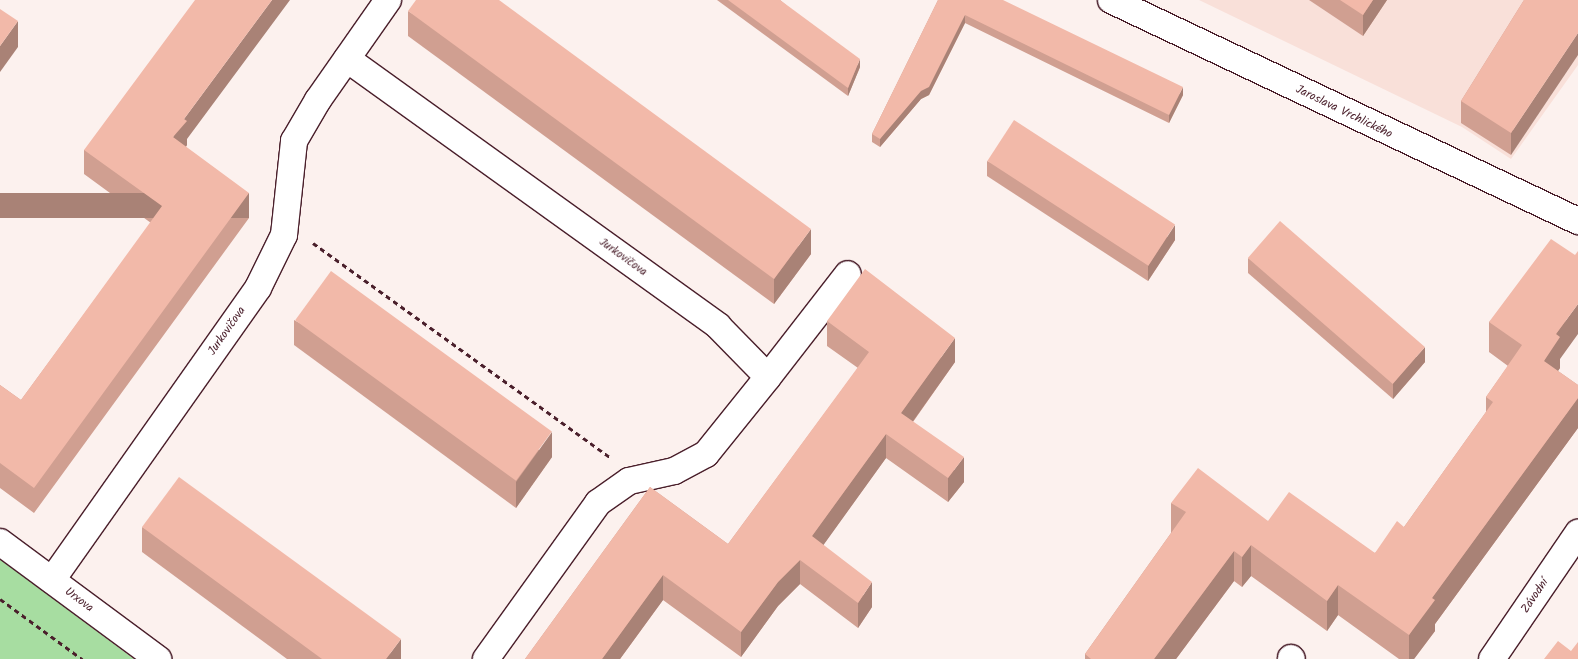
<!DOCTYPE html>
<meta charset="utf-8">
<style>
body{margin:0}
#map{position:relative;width:1578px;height:659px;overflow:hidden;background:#fcf1ee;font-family:Kalam,sans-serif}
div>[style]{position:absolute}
.built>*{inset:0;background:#f9e0d9}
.green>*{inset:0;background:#a7dda1}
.path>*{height:3px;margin-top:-1.5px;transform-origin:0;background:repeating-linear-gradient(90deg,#4a1f2b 0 5px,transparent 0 9px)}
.roads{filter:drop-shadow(1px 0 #4a1f2b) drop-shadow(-1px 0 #4a1f2b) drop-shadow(0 1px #4a1f2b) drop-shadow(0 -1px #4a1f2b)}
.minor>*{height:26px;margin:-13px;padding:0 13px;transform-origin:13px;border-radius:13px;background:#fff}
.wall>*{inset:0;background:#d09f91}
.shaded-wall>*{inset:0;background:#a98276;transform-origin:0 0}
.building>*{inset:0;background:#f2b9a9;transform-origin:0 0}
span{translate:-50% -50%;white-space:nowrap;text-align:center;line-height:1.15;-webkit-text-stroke:4.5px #fff;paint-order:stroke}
.street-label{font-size:12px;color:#4a1f2b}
</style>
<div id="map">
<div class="built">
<div style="clip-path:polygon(1199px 0,1578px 0,1578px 65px,1511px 159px,1462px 127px)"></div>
</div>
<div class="green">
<div style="clip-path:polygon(0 559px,134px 659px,0 659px)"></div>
</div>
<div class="path">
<div style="left:313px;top:243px;width:366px;rotate:35.8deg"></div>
<div style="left:0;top:599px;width:102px;rotate:36.2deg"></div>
</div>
<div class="roads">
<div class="minor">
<div style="left:1111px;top:0;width:517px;rotate:25.33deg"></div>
<div style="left:347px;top:59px;width:457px;rotate:35.7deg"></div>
<div style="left:718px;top:326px;width:71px;rotate:45.6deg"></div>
<div style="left:768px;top:377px;width:99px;rotate:128.8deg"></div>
<div style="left:706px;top:454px;width:36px;rotate:152deg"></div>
<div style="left:674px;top:471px;width:46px;rotate:167.5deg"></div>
<div style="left:629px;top:481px;width:38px;rotate:145deg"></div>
<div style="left:598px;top:503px;width:192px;rotate:125.7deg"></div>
<div style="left:768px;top:377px;width:130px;rotate:-52.2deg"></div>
<div style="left:0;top:542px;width:197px;rotate:36.5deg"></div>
<div style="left:52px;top:580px;width:357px;rotate:-54.8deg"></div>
<div style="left:258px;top:288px;width:59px;rotate:-63.9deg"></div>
<div style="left:284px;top:235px;width:95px;rotate:-83.9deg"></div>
<div style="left:294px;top:141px;width:48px;rotate:-59.7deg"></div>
<div style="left:318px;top:100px;width:122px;rotate:-55deg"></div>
<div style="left:1291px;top:658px;width:1px;rotate:45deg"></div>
<div style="left:1492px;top:659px;width:153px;rotate:-55.7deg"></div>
</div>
</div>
<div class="wall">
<div style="clip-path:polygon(717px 0,780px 0,860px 67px,848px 96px)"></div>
<div style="clip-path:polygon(938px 0,1183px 95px,1169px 123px,965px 23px,929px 95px,921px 99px,880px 147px,872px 142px,872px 134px)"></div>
<div style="clip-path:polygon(1309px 0,1387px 0,1363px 36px)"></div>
<div style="clip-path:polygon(1524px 0,1511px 155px,1461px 123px,1461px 101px)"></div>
<div style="clip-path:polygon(408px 11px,811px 254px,774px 304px,408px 36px)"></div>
<div style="clip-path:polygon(187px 139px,187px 145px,186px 147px,249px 218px,34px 513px,0 488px,0 385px,21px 400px,151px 223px,84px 174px,84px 150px)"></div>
<div style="clip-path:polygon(987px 161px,1175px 240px,1148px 281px,987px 176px)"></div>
<div style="clip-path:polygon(1575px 255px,1560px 359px,1560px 368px,1558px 371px,1578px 385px,1578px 428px,1435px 624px,1435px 631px,1414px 659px,1399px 659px,1338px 615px,1327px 631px,1251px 576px,1242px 587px,1234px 581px,1176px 659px,1085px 659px,1085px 654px,1171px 533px,1171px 503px,1268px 521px,1375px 553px,1404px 527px,1486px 412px,1486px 397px,1508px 366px,1489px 352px,1489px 322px)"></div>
<div style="clip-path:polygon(1248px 258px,1425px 362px,1393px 399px,1248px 273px)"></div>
<div style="clip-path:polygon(294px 320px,552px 457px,516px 508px,294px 345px)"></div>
<div style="clip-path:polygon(827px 321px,955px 362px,913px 422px,964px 482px,948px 502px,886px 458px,823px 545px,872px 607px,858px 628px,800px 584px,778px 606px,741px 657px,663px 600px,620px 659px,525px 659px,650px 487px,728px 544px,858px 368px,827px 346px)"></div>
<div style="clip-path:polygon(142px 527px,401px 659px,287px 659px,142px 552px)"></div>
</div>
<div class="shaded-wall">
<div style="clip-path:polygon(272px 0,290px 0,187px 139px,187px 145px,173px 162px,173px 137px,184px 119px)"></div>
<div style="clip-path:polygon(1373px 0,1387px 0,1363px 36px,1363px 15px)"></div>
<div style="clip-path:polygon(965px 15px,965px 23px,929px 95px,921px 99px,880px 147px,880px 139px)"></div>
<div style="clip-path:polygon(18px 21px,18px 47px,0 72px,0 46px)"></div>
<div style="clip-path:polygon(1578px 33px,1578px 55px,1511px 155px,1511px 133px)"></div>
<div style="clip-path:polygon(860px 59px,860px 67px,848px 96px,848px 88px)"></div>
<div style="clip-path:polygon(1183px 87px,1183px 95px,1169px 123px,1169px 115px)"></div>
<div style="left:249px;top:193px;width:25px;height:365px;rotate:90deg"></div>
<div style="clip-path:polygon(1175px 225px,1175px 240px,1148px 281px,1148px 266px)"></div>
<div style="clip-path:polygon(811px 229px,811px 254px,774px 304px,774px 279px)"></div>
<div style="clip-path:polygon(1578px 304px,1578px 334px,1560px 359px,1560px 368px,1544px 391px,1544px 361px,1556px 334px)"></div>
<div style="clip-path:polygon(955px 338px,955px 362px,901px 438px,901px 413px)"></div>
<div style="clip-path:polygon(1425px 347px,1425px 362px,1393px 399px,1393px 383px)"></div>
<div style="clip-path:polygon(1578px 398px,1578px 428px,1435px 624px,1435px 631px,1414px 659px,1409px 659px,1409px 635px,1432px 598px)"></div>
<div style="clip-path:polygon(552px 432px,552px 457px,516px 508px,516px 482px)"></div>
<div style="clip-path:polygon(886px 434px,886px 458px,812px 561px,812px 536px)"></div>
<div style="clip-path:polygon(964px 457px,964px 482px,948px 502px,948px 478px)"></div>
<div style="clip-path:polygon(1251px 545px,1251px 576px,1242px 587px,1242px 557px)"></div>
<div style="clip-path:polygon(1234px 551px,1234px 581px,1176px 659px,1154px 659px)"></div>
<div style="clip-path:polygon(800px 560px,800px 584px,778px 606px,741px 657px,741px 632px,778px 582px)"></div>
<div style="clip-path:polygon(663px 575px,663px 600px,620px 659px,602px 659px)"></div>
<div style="clip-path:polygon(872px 582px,872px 607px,858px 628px,858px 603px)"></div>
<div style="clip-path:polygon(1338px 585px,1338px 615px,1327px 631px,1327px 601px)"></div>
<div style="clip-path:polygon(401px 639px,401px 659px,386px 659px)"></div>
</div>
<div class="building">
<div style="clip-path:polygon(195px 0,272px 0,184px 119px,187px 121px,173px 137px,249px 193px,34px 488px,0 463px,0 385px,21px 400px,162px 206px,84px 150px)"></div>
<div style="clip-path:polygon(416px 0,499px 0,811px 229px,774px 279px,408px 11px)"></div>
<div style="clip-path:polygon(728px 0,780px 0,860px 59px,848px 88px)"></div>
<div style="clip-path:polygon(938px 0,1003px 0,1183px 87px,1169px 115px,965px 15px,929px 87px,921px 91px,880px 139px,872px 134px)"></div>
<div style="clip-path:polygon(1340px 0,1373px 0,1363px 15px)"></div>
<div style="clip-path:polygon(1524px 0,1578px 0,1578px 33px,1511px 133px,1461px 101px)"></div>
<div style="clip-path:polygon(0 9px,18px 21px,0 46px)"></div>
<div style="left:1014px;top:120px;width:192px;height:49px;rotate:33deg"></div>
<div style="left:1280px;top:221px;width:192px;height:49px;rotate:41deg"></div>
<div style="clip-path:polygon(1551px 239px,1575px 255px,1578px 251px,1578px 304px,1556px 334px,1560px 337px,1544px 361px,1578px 385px,1578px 398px,1432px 598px,1435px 600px,1409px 635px,1338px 585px,1327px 601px,1251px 545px,1242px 557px,1234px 551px,1154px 659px,1091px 659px,1085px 654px,1186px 512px,1171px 503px,1198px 468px,1268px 521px,1289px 492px,1375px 553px,1397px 521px,1404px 527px,1493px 402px,1486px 397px,1522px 345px,1489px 322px)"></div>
<div style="clip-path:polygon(865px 269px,955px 338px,901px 413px,964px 457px,948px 478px,886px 434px,812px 536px,872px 582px,858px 603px,800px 560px,778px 582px,741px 632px,663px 575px,602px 659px,525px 659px,650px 487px,728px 544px,869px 352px,827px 321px)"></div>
<div style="left:331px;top:271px;width:273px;height:61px;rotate:36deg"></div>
<div style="clip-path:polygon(179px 477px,401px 639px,386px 659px,322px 659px,142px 527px)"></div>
<div style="clip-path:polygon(1558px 641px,1571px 651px,1578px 642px,1578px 659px,1544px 659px)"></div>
</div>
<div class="street-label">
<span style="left:1344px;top:112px;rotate:26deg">Jaroslava Vrchlického</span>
<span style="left:623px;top:257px;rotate:36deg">Jurkovičova</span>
<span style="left:227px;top:331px;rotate:-55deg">Jurkovičova</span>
<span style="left:1535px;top:596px;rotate:-56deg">Závodní</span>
<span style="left:79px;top:600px;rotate:37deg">Urxova</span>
</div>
</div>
